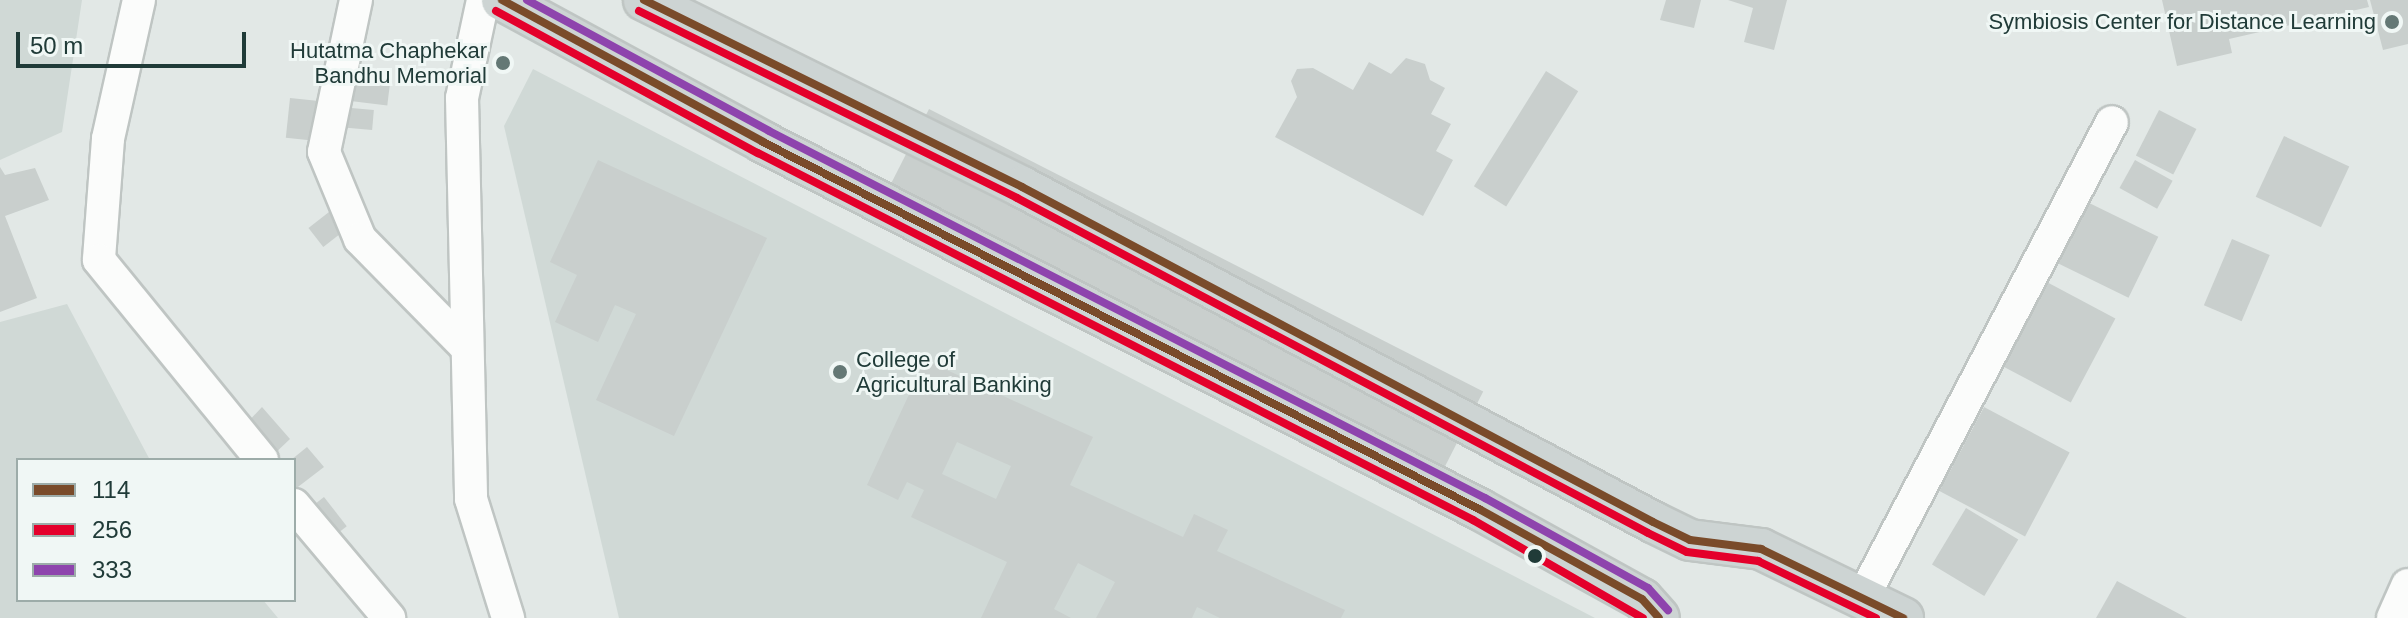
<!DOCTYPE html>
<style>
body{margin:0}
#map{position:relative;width:2408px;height:618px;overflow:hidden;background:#e2e8e6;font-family:Arial,sans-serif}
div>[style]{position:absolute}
.built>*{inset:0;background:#d0d9d6}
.building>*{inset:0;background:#c9cfcd;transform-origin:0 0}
.roads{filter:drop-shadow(2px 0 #bfc5c3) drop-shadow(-2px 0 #bfc5c3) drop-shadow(0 2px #bfc5c3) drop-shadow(0 -2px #bfc5c3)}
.minor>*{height:32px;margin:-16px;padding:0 16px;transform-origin:16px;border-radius:16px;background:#fbfcfb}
.major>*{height:40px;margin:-20px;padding:0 20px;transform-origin:20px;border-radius:20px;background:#cdd4d3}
.bus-1>*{height:8px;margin:-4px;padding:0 4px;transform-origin:4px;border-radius:4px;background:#7a4b2a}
.bus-2>*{height:8px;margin:-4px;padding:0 4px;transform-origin:4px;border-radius:4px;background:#e4002b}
.bus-3>*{height:8px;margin:-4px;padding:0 4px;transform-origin:4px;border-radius:4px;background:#8e44ad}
.dots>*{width:22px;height:22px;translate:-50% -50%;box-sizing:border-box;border:4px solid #f0f7f5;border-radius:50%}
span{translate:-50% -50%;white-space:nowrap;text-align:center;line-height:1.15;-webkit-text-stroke:6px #f0f7f5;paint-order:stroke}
.poi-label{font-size:22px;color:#203b38}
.right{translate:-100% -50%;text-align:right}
.left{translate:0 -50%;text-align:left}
.legend{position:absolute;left:16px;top:458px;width:280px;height:144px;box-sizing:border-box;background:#f0f7f5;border:2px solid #9daca9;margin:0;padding:10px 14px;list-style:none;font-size:24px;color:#203b38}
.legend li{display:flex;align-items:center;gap:16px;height:40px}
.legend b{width:40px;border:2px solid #9daca9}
.scale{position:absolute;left:16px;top:32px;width:230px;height:36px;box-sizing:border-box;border:4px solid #203b38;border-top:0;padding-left:10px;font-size:24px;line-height:28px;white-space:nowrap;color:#203b38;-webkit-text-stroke:6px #f0f7f5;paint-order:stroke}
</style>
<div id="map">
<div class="built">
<div style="clip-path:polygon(0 0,82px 0,62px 132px,0 160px)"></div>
<div style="clip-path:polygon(533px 69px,1595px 618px,619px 618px,504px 126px)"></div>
<div style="clip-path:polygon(67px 304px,150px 460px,18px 460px,18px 600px,263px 600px,278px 618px,0 618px,0 322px)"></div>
</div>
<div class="building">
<div style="clip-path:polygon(1666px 0,1701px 0,1694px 28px,1660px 20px)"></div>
<div style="clip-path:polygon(1728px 0,1787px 0,1774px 50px,1744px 42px,1753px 8px)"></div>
<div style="clip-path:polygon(2162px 0,2367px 0,2369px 7px,2229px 39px,2232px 53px,2177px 66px)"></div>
<div style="clip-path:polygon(2370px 0,2408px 0,2408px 44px,2383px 50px)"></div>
<div style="clip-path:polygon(1406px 58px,1425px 64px,1430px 80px,1445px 88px,1431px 114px,1451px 124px,1436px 151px,1453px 160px,1423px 216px,1275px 137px,1297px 97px,1291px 81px,1297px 69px,1313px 68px,1353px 90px,1369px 62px,1391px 74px)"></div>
<div style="left:1546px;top:71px;width:38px;height:136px;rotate:32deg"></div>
<div style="left:352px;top:73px;width:39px;height:28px;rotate:7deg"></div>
<div style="left:290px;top:98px;width:29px;height:40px;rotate:6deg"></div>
<div style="left:340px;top:107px;width:34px;height:20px;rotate:5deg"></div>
<div style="left:929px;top:109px;width:622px;height:111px;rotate:27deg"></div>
<div style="left:2159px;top:110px;width:42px;height:51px;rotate:27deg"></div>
<div style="left:2284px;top:136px;width:72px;height:67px;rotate:25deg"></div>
<div style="clip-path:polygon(598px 160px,767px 238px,674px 436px,596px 400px,636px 314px,615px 305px,598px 342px,555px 322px,577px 275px,550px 262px)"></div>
<div style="left:2135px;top:160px;width:43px;height:32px;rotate:29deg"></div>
<div style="clip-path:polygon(0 167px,5px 175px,35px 168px,49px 200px,5px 216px,37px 298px,0 312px)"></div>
<div style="left:2081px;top:199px;width:86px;height:68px;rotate:26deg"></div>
<div style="left:329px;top:212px;width:24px;height:26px;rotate:52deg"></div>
<div style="left:2232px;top:239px;width:41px;height:72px;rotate:23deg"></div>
<div style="left:2043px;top:280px;width:82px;height:95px;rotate:28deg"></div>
<div style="clip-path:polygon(evenodd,925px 360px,1093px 437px,1070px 485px,1183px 537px,1194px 514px,1228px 530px,1217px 551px,1345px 610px,1341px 618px,1220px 618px,1197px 607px,1192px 618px,1096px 618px,1115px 582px,1078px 563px,1054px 609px,1071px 618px,981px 618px,1007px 562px,911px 517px,924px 490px,907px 482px,898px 500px,867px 485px,925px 360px,957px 442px,1011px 466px,996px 499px,942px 474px,957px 442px)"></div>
<div style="clip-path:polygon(262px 407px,290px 439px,270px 458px,245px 425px)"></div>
<div style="left:1984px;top:407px;width:97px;height:95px;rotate:28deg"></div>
<div style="clip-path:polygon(307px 447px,324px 467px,294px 490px,291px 460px)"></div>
<div style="left:324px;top:497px;width:37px;height:21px;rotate:52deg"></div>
<div style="left:1966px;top:508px;width:61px;height:66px;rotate:31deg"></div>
<div style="clip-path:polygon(2117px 581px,2187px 618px,2096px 618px)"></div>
</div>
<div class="roads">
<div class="minor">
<div style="left:139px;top:0;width:142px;rotate:102.6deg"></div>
<div style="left:108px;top:139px;width:121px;rotate:94.3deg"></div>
<div style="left:99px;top:260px;width:258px;rotate:50.8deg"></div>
<div style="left:356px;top:0;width:155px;rotate:101.9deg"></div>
<div style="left:324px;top:152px;width:94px;rotate:67.5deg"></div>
<div style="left:360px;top:239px;width:151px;rotate:45.5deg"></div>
<div style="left:483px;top:0;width:100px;rotate:102.1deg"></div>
<div style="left:462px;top:98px;width:401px;rotate:88.7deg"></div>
<div style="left:471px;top:499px;width:125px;rotate:72.7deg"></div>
<div style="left:294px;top:505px;width:148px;rotate:49.9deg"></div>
<div style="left:1863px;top:597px;width:536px;rotate:-62.34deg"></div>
<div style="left:2393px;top:618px;width:36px;rotate:-66deg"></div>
</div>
<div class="major">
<div style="left:502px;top:0;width:297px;rotate:28.5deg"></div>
<div style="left:763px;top:142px;width:805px;rotate:27.14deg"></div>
<div style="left:1479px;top:509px;width:186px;rotate:28.9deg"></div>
<div style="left:1642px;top:599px;width:25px;rotate:48deg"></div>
<div style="left:644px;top:0;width:422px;rotate:26.3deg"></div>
<div style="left:1022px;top:187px;width:714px;rotate:27.96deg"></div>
<div style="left:1653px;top:522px;width:41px;rotate:25.9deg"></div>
<div style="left:1690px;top:540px;width:72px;rotate:7.2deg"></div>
<div style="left:1761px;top:549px;width:158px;rotate:25.9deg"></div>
</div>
</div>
<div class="bus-1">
<div style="left:502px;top:0;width:297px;rotate:28.5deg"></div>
<div style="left:763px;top:142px;width:805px;rotate:27.14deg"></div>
<div style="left:1479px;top:509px;width:186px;rotate:28.9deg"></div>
<div style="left:1642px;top:599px;width:25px;rotate:48deg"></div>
<div style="left:644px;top:0;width:422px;rotate:26.3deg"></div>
<div style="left:1022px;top:187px;width:714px;rotate:27.96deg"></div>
<div style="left:1653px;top:522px;width:41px;rotate:25.9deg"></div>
<div style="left:1690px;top:540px;width:72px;rotate:7.2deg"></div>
<div style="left:1761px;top:549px;width:158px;rotate:25.9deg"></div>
</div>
<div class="bus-2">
<div style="left:496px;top:11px;width:298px;rotate:28.5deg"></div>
<div style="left:758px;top:153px;width:804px;rotate:27.17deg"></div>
<div style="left:1473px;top:520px;width:196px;rotate:30deg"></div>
<div style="left:639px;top:11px;width:422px;rotate:26.3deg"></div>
<div style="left:1017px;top:198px;width:714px;rotate:27.96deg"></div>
<div style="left:1648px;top:533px;width:43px;rotate:26deg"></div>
<div style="left:1687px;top:552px;width:72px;rotate:7.2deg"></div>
<div style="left:1758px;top:561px;width:131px;rotate:25.8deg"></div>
</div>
<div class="bus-3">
<div style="left:527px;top:0;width:275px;rotate:28.4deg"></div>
<div style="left:769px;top:131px;width:805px;rotate:27.14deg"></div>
<div style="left:1485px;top:498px;width:186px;rotate:28.9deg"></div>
<div style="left:1648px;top:588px;width:30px;rotate:48deg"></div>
</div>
<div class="dots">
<div style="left:2392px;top:22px;background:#647875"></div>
<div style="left:503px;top:63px;background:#647875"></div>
<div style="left:840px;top:372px;background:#647875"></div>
<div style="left:1535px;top:556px;background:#203b38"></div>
</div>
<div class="poi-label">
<span class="right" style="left:2376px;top:22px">Symbiosis Center for Distance Learning</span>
<span class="right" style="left:487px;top:63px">Hutatma Chaphekar<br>Bandhu Memorial</span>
<span class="left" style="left:856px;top:372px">College of<br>Agricultural Banking</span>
</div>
<ul class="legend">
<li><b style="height:10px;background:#7a4b2a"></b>114</li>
<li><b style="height:10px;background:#e4002b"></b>256</li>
<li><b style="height:10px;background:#8e44ad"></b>333</li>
</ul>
<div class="scale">50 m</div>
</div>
